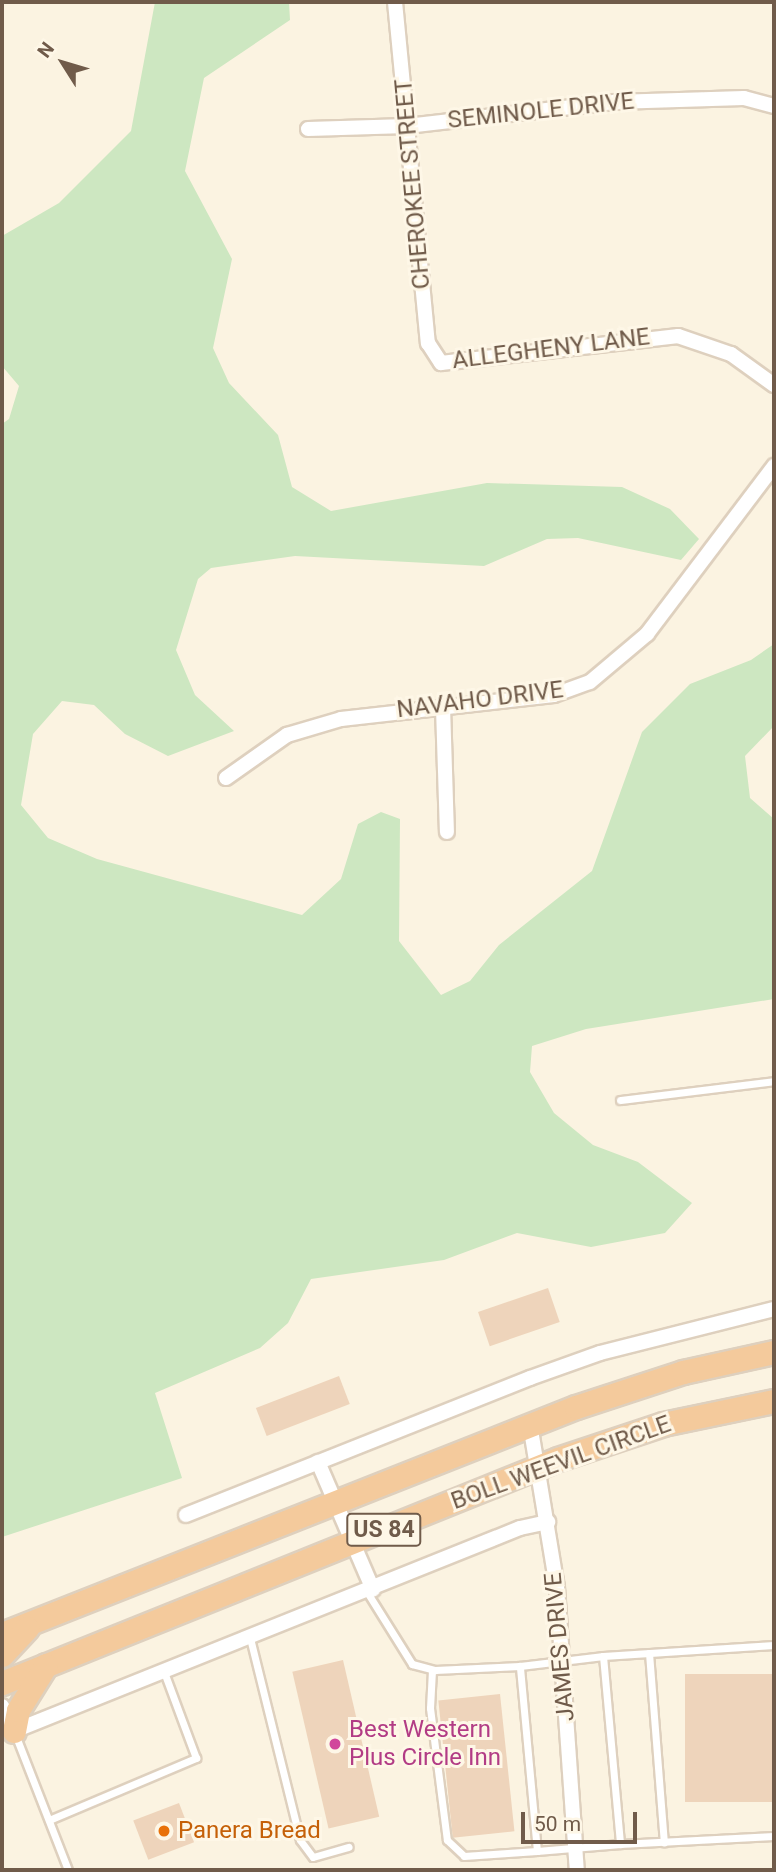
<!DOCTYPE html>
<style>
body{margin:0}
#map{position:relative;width:776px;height:1872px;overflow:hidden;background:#fbf3e1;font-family:Roboto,sans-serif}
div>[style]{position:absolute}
.green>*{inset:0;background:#cde7c1}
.building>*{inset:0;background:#eed4bb;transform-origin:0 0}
.roads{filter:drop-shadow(2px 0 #ded0be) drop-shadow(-2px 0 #ded0be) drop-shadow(0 2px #ded0be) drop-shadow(0 -2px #ded0be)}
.service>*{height:7px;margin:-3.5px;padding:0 3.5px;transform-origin:3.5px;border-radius:3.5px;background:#fff}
.minor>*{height:14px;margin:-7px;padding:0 7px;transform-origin:7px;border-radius:7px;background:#fff}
.trunk>*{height:23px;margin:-11.5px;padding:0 11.5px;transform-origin:11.5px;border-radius:11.5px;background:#f4ca9c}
.dots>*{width:19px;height:19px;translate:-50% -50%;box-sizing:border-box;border:4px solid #fef7e7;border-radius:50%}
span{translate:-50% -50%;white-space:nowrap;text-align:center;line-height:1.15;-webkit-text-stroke:6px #fef7e7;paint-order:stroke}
.shield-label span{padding:2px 5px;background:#fef7e7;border:2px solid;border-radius:5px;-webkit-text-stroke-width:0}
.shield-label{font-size:23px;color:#705b4a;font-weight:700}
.street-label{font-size:24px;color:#705b4a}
.hotel-label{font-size:24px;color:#b23c85}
.left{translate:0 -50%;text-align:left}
.food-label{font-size:24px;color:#c56008}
.frame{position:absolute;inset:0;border:4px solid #705b4a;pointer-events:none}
.north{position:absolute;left:28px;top:28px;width:70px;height:70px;-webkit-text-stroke:5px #fef7e7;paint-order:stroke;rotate:307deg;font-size:19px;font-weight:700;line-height:28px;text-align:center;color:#705b4a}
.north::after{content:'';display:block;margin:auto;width:24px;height:32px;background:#705b4a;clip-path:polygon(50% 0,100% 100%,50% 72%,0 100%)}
.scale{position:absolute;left:521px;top:1812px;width:116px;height:32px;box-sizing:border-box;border:4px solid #705b4a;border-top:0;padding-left:9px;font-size:21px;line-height:24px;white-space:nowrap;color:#705b4a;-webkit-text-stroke:5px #fef7e7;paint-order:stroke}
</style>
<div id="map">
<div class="green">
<div style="clip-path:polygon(155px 2px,289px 2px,290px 20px,204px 78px,185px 171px,232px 259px,213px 348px,229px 383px,278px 435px,292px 487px,331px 511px,487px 483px,622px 487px,670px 509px,699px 539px,681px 560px,578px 538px,547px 539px,484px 566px,295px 556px,211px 568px,198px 579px,176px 650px,195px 695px,234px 731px,168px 756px,125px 734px,94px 705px,62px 701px,33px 734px,21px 805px,48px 838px,97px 859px,302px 915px,341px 879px,358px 824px,381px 812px,400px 819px,399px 941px,441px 995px,470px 981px,499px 945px,592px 871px,642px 732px,690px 684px,751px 660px,774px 644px,774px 726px,745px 756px,750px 798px,774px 819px,774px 999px,586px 1029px,532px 1046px,530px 1072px,554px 1113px,593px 1145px,638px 1162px,692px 1203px,665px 1233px,591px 1247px,517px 1233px,444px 1260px,311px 1279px,288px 1323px,260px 1348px,155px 1393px,182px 1478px,2px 1537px,2px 424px,9px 419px,19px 386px,2px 366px,2px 236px,59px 203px,131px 131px)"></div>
</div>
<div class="building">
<div style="left:548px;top:1288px;width:36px;height:74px;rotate:71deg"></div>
<div style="left:339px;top:1376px;width:30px;height:89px;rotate:69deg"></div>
<div style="left:343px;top:1660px;width:161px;height:52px;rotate:77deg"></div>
<div style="left:774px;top:1674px;width:128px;height:89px;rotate:90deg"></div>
<div style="left:500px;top:1694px;width:138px;height:62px;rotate:84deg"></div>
<div style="left:179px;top:1803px;width:42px;height:49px;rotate:69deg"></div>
</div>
<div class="roads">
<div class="service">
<div style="left:620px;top:1100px;width:155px;rotate:-7deg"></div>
<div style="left:367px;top:1592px;width:85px;rotate:58deg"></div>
<div style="left:412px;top:1664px;width:24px;rotate:15deg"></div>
<div style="left:435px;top:1670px;width:85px;rotate:-2.7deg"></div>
<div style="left:250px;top:1638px;width:208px;rotate:76.1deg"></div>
<div style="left:300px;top:1840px;width:21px;rotate:53deg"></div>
<div style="left:313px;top:1857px;width:37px;rotate:-16deg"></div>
<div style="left:649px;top:1653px;width:190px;rotate:85.5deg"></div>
<div style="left:603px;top:1656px;width:189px;rotate:84.8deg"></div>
<div style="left:620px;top:1844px;width:83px;rotate:175.2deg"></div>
<div style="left:537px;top:1851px;width:186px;rotate:-95.3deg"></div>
<div style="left:520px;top:1666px;width:84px;rotate:-6.9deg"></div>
<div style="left:603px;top:1656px;width:171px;rotate:-3.7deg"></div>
<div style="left:432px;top:1670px;width:38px;rotate:93deg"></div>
<div style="left:430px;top:1708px;width:133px;rotate:82.7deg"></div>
<div style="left:447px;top:1840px;width:23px;rotate:43deg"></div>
<div style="left:464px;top:1856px;width:73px;rotate:-3.9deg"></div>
<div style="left:15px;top:1734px;width:146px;rotate:68.7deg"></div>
<div style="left:49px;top:1820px;width:160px;rotate:-22.9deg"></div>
<div style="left:196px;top:1758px;width:92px;rotate:-110.4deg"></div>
<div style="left:620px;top:1844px;width:154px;rotate:-3deg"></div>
</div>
<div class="minor">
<div style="left:395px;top:2px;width:343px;rotate:84.5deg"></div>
<div style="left:428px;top:343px;width:24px;rotate:57deg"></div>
<div style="left:441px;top:363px;width:239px;rotate:-6.5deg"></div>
<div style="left:678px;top:336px;width:56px;rotate:18.8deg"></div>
<div style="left:731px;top:354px;width:53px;rotate:35.8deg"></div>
<div style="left:308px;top:129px;width:99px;rotate:-1.7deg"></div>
<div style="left:407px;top:126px;width:208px;rotate:-6.6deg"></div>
<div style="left:614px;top:102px;width:130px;rotate:-1.8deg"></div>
<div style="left:744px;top:98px;width:31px;rotate:15deg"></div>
<div style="left:443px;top:707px;width:125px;rotate:88.2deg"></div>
<div style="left:226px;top:778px;width:75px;rotate:-35.2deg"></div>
<div style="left:287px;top:735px;width:56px;rotate:-16.5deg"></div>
<div style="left:341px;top:719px;width:214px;rotate:-6.4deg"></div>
<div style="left:554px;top:695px;width:38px;rotate:-20deg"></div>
<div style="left:590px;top:682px;width:75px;rotate:-40.1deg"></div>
<div style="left:647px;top:634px;width:211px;rotate:-52.9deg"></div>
<div style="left:530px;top:1424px;width:165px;rotate:80.6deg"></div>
<div style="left:557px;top:1587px;width:284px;rotate:86deg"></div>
<div style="left:318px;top:1462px;width:139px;rotate:66.7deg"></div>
<div style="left:186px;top:1515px;width:370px;rotate:-21.7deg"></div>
<div style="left:530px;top:1378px;width:74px;rotate:-19.7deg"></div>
<div style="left:600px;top:1353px;width:179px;rotate:-14.2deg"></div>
<div style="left:2px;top:1706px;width:28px;rotate:64deg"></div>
<div style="left:14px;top:1731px;width:545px;rotate:-21.86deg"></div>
<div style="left:520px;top:1528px;width:29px;rotate:-12deg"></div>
</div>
<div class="trunk">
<div style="left:2px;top:1634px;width:617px;rotate:-21.58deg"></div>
<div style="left:576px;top:1407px;width:113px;rotate:-18.1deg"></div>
<div style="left:683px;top:1372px;width:93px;rotate:-12.4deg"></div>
<div style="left:2px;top:1655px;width:37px;rotate:-47deg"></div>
<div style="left:2px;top:1683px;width:599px;rotate:-21.94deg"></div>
<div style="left:558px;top:1459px;width:111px;rotate:-18.4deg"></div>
<div style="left:663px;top:1424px;width:113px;rotate:-11.7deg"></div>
<div style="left:14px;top:1731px;width:21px;rotate:-79deg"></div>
<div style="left:18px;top:1710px;width:53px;rotate:-58.1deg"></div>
</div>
</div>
<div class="dots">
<div style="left:335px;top:1744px;background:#d1479c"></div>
<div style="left:164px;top:1831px;background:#e8710a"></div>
</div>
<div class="shield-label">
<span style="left:384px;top:1530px">US 84</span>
</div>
<div class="street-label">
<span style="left:541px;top:111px;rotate:-6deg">SEMINOLE DRIVE</span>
<span style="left:413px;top:184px;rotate:-95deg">CHEROKEE STREET</span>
<span style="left:551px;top:349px;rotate:-7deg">ALLEGHENY LANE</span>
<span style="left:480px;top:700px;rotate:-7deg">NAVAHO DRIVE</span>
<span style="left:561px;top:1463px;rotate:-20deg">BOLL WEEVIL CIRCLE</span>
<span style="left:560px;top:1647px;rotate:-95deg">JAMES DRIVE</span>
</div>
<div class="hotel-label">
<span class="left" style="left:349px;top:1744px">Best Western<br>Plus Circle Inn</span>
</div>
<div class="food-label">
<span class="left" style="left:178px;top:1831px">Panera Bread</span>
</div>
<div class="frame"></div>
<div class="north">N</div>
<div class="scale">50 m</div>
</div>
